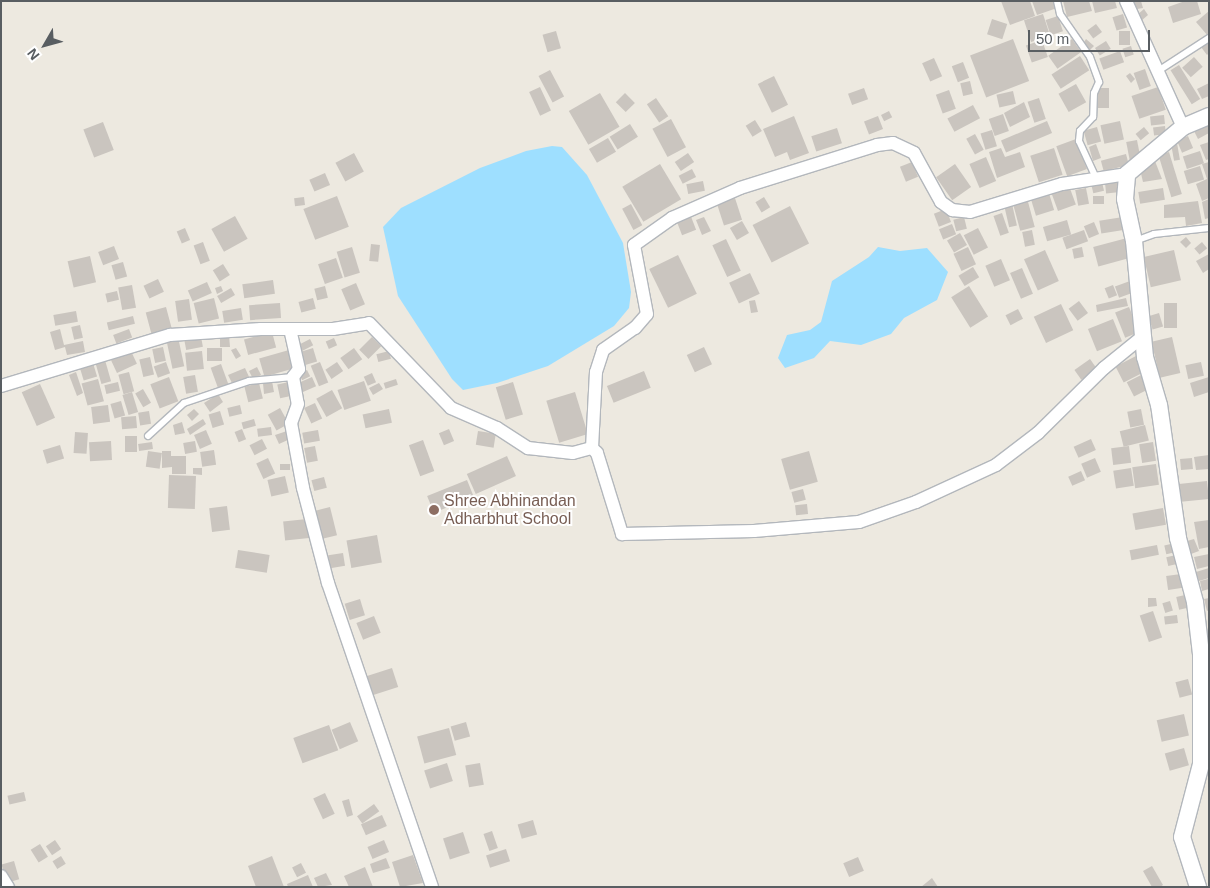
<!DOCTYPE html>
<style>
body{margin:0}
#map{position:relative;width:1210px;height:888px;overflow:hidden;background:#ede9e0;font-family:Helvetica,sans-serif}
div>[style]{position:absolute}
.water>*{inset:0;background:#9edfff}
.building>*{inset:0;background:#cac5bf;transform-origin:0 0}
.roads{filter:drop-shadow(1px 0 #b3b7bc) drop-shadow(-1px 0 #b3b7bc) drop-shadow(0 1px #b3b7bc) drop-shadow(0 -1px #b3b7bc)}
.service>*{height:6px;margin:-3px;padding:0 3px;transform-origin:3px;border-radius:3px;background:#fff}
.minor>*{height:12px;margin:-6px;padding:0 6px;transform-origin:6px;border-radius:6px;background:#fff}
.tertiary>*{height:16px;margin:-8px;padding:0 8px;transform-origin:8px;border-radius:8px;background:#fff}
.dots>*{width:14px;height:14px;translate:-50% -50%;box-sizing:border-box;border:2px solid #fff;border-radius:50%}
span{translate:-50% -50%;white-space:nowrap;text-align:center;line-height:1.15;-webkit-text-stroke:4px #fff;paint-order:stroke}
.education-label{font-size:16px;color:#785e54}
.left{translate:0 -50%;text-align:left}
.frame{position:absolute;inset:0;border:2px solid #595e62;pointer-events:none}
.north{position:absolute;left:20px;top:20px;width:50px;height:50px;-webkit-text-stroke:4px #fff;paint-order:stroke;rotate:232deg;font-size:14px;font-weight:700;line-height:20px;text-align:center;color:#595e62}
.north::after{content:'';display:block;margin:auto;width:18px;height:22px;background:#595e62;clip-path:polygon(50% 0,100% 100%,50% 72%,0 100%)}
.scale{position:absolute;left:1028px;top:30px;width:122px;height:22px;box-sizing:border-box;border:2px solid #595e62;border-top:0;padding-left:6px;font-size:15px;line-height:18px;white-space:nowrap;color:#595e62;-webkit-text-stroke:4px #fff;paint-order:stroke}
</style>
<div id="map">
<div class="water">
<div style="clip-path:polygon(552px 146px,562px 147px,587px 175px,623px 243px,631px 292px,629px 308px,614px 326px,548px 366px,497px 383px,463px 390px,452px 379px,398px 296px,383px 227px,401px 208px,480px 168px,526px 151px)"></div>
<div style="clip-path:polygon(878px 247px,900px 251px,927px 248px,948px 272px,937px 300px,904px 318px,891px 334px,861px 345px,830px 341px,814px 358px,785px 368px,778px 358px,787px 335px,810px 330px,821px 322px,832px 281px,869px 257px)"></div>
</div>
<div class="building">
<div style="clip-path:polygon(1001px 1px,1030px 1px,1035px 16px,1010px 25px)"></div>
<div style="clip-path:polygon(1032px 1px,1054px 1px,1057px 8px,1037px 15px)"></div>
<div style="clip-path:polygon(1063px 1px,1089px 1px,1092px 11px,1067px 17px)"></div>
<div style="clip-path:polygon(1092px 1px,1115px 1px,1117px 8px,1095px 13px)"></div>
<div style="clip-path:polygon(1129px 1px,1141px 1px,1143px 8px,1131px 10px)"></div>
<div style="clip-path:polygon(1185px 1px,1197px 1px,1201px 14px,1173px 23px,1168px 7px)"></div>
<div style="clip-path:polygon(1144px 9px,1148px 15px,1141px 21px,1137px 15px)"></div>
<div style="clip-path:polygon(1209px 11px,1209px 35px,1208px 36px,1196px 22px)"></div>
<div style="left:1043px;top:14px;width:23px;height:20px;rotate:72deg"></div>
<div style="left:1123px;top:14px;width:14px;height:11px;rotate:73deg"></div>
<div style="left:1058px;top:16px;width:16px;height:13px;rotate:72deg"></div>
<div style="left:992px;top:19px;width:16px;height:16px;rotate:18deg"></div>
<div style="left:1096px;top:24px;width:10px;height:11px;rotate:53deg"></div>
<div style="left:556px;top:31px;width:18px;height:14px;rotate:74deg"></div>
<div style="left:1119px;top:31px;width:11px;height:14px"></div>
<div style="left:1013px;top:39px;width:45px;height:46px;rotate:69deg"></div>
<div style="left:1072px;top:39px;width:16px;height:29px;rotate:55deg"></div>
<div style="clip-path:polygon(1086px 39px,1094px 46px,1090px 50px,1083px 44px)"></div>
<div style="left:1042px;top:40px;width:18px;height:17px;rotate:71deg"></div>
<div style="left:1106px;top:41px;width:9px;height:13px;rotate:58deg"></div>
<div style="clip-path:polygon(1209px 41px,1209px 53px,1207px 55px,1201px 47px)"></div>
<div style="left:1131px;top:46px;width:9px;height:9px;rotate:72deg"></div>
<div style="left:1120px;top:51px;width:12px;height:22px;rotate:70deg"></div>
<div style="left:1080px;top:56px;width:17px;height:34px;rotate:57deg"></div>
<div style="left:1194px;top:57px;width:13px;height:16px;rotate:48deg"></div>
<div style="left:934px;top:58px;width:20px;height:13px;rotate:66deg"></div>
<div style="left:963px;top:62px;width:17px;height:12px;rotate:69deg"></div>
<div style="left:1179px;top:65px;width:40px;height:10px;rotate:58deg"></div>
<div style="left:1145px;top:69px;width:18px;height:12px;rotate:71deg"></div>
<div style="left:550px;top:70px;width:30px;height:13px;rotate:62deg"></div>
<div style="clip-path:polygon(1130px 73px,1135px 79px,1131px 83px,1126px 76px)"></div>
<div style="left:774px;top:76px;width:32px;height:18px;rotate:64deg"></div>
<div style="left:970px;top:81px;width:13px;height:10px;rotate:77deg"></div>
<div style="clip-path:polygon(1209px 83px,1209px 96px,1202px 99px,1197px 89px)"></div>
<div style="left:1076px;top:84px;width:21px;height:20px;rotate:61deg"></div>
<div style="left:540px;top:87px;width:26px;height:12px;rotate:65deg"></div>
<div style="left:1158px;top:87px;width:24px;height:28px;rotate:71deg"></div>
<div style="left:864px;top:88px;width:12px;height:17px;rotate:70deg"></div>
<div style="left:1098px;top:88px;width:11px;height:20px"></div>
<div style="left:949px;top:90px;width:20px;height:14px;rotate:70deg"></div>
<div style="left:1013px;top:91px;width:13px;height:17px;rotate:77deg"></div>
<div style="left:600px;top:93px;width:39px;height:36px;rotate:60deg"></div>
<div style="left:625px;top:93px;width:14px;height:13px;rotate:45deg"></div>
<div style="left:656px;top:98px;width:22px;height:11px;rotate:56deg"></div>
<div style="left:1039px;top:98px;width:22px;height:12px;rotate:72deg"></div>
<div style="clip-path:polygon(1024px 102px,1030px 117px,1010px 127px,1004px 113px)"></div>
<div style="left:973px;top:105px;width:15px;height:29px;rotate:62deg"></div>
<div style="left:889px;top:111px;width:7px;height:9px;rotate:63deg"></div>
<div style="left:1003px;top:114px;width:18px;height:15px;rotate:71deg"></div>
<div style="left:1164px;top:115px;width:9px;height:14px;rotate:84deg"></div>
<div style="clip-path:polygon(794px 116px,809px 153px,790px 160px,787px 152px,775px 157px,763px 129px)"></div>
<div style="left:878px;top:116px;width:14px;height:15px;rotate:69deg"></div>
<div style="left:671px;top:119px;width:32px;height:21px;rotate:62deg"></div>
<div style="clip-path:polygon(1209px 119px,1209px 133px,1198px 139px,1192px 127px)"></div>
<div style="left:755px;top:120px;width:13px;height:11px;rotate:58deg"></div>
<div style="left:1047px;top:121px;width:13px;height:50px;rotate:67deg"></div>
<div style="left:1120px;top:121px;width:19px;height:20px;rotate:78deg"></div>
<div style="left:103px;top:122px;width:30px;height:21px;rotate:69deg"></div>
<div style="left:630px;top:124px;width:15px;height:24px;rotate:58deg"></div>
<div style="left:1165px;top:126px;width:8px;height:12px;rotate:83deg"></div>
<div style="left:1097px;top:127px;width:15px;height:14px;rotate:74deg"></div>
<div style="left:1144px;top:127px;width:8px;height:11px;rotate:50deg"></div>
<div style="left:837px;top:128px;width:16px;height:27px;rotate:72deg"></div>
<div style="left:992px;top:130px;width:17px;height:12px;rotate:73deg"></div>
<div style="left:975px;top:134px;width:18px;height:10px;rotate:61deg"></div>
<div style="left:1188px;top:136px;width:13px;height:12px;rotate:67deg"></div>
<div style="left:608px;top:138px;width:16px;height:22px;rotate:60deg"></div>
<div style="left:1076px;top:139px;width:32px;height:21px;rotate:70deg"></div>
<div style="left:1137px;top:140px;width:20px;height:11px;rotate:79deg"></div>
<div style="clip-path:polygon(1209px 142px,1209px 159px,1206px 160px,1200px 145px)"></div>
<div style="left:1177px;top:143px;width:17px;height:6px;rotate:80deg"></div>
<div style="clip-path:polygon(1096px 144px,1101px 158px,1093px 161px,1089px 147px)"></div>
<div style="clip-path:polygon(1001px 148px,1005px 157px,1020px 152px,1025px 167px,997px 178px,989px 152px)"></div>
<div style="left:1054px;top:148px;width:28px;height:25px;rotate:72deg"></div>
<div style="left:1200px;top:151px;width:13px;height:18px;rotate:72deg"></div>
<div style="left:1169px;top:152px;width:44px;height:11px;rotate:73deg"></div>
<div style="left:354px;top:153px;width:21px;height:21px;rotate:62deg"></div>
<div style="left:688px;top:153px;width:11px;height:16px;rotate:56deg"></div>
<div style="left:1126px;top:154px;width:11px;height:26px;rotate:75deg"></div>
<div style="clip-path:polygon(1153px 156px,1162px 179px,1143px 182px,1139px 165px)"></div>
<div style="left:986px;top:157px;width:26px;height:18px;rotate:67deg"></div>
<div style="left:912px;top:162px;width:16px;height:13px;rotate:68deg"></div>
<div style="clip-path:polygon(1209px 162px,1209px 198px,1202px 201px,1196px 184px,1207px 179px,1202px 164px)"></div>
<div style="left:660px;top:164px;width:41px;height:44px;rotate:59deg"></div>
<div style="left:955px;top:164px;width:28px;height:23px;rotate:55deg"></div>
<div style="left:1200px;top:166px;width:14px;height:17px;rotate:73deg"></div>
<div style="left:692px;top:169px;width:9px;height:15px;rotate:63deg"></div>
<div style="left:325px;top:173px;width:13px;height:17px;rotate:67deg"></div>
<div style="left:703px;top:181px;width:10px;height:17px;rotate:79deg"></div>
<div style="left:1102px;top:182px;width:9px;height:11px;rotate:77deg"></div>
<div style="left:1119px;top:182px;width:10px;height:14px;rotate:84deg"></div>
<div style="left:1068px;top:183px;width:23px;height:19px;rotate:70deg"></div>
<div style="left:1086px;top:188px;width:16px;height:11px;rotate:79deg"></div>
<div style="left:1163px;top:188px;width:12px;height:25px;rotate:81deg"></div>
<div style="left:1048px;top:190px;width:21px;height:19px;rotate:73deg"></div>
<div style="left:734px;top:195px;width:26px;height:19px;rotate:72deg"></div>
<div style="left:337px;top:196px;width:33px;height:36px;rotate:69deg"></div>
<div style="left:1093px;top:196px;width:11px;height:8px"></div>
<div style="left:304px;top:197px;width:8px;height:10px;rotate:83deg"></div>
<div style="left:764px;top:197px;width:12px;height:10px;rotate:59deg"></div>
<div style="left:1027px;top:198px;width:30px;height:15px;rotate:75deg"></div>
<div style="clip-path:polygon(1209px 199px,1209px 218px,1205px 219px,1202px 202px)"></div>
<div style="clip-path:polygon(1198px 201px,1202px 223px,1186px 226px,1185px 217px,1164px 218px,1164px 205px)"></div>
<div style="left:631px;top:204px;width:24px;height:10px;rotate:62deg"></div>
<div style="left:1012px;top:204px;width:22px;height:8px;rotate:77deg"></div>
<div style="left:790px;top:206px;width:42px;height:42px;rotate:63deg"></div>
<div style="left:946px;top:209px;width:14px;height:13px;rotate:69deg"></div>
<div style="left:1002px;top:213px;width:21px;height:9px;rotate:71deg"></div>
<div style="left:690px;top:214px;width:17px;height:15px;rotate:69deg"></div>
<div style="left:235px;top:216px;width:26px;height:27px;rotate:61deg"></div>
<div style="clip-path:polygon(704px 217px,711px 231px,702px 235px,696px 220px)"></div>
<div style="left:964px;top:217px;width:12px;height:11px;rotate:76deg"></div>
<div style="left:1123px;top:217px;width:13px;height:24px;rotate:81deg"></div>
<div style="left:1067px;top:220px;width:15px;height:25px;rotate:74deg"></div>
<div style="left:742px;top:221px;width:14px;height:14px;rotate:60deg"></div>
<div style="left:1094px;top:222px;width:13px;height:11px;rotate:67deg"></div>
<div style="left:952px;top:224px;width:11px;height:14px;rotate:68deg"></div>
<div style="left:185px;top:228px;width:13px;height:9px;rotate:67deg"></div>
<div style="left:978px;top:228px;width:22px;height:16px;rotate:63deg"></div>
<div style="left:1032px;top:230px;width:15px;height:10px;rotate:79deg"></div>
<div style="left:1084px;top:230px;width:12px;height:23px;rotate:70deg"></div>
<div style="left:960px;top:233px;width:14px;height:15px;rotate:60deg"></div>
<div style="clip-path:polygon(1186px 237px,1191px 243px,1186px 248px,1180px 242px)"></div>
<div style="left:1127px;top:238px;width:20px;height:35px;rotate:75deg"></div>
<div style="left:726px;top:239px;width:35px;height:15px;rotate:65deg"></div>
<div style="left:203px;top:242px;width:20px;height:10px;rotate:70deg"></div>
<div style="left:1202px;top:242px;width:8px;height:10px;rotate:50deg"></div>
<div style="left:371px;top:244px;width:9px;height:17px;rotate:6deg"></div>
<div style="left:114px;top:246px;width:14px;height:17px;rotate:69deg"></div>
<div style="left:352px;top:247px;width:27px;height:16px;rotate:73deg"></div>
<div style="left:968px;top:247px;width:19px;height:16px;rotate:65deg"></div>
<div style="left:1082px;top:247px;width:10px;height:10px;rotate:79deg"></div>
<div style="left:1045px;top:250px;width:34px;height:23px;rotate:66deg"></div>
<div style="left:1174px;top:250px;width:31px;height:31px;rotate:77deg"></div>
<div style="clip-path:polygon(1209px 254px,1209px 269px,1203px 273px,1196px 261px)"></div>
<div style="left:678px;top:255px;width:43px;height:32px;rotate:64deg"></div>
<div style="left:90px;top:256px;width:27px;height:23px;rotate:77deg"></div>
<div style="left:336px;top:258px;width:21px;height:19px;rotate:71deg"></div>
<div style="left:1001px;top:259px;width:23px;height:17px;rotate:67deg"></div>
<div style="left:123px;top:262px;width:15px;height:12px;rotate:74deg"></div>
<div style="left:223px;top:264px;width:13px;height:12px;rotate:58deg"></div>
<div style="left:973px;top:267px;width:12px;height:17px;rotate:59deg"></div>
<div style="left:1022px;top:268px;width:28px;height:13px;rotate:67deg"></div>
<div style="left:750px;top:273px;width:23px;height:23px;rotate:65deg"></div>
<div style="left:158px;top:279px;width:14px;height:16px;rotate:65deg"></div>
<div style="left:273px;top:280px;width:14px;height:31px;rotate:82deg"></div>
<div style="left:1130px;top:281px;width:12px;height:16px;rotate:70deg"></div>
<div style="left:207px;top:282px;width:12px;height:21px;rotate:66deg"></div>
<div style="left:356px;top:283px;width:23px;height:16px;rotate:67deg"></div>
<div style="left:132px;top:285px;width:23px;height:14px;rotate:80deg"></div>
<div style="left:1113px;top:285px;width:11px;height:9px;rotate:68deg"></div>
<div style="clip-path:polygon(221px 286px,223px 291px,217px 294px,215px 288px)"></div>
<div style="left:325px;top:286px;width:12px;height:11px;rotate:76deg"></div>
<div style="left:969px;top:286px;width:36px;height:21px;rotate:58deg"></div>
<div style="left:231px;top:288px;width:8px;height:16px;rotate:60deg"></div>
<div style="left:117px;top:291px;width:9px;height:12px;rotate:77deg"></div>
<div style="left:214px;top:298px;width:21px;height:21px;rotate:76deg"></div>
<div style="left:313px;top:298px;width:11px;height:15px;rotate:75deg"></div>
<div style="clip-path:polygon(1126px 298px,1128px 306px,1097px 312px,1096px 305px)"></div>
<div style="left:189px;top:299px;width:21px;height:14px;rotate:82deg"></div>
<div style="clip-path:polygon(755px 300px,758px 312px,751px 313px,749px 301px)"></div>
<div style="left:1079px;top:301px;width:15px;height:13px;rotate:53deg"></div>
<div style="left:280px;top:303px;width:15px;height:31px;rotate:86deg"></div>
<div style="left:1164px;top:303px;width:13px;height:25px"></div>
<div style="left:1061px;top:304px;width:29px;height:30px;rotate:65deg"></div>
<div style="left:166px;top:307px;width:23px;height:21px;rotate:75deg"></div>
<div style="left:1129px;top:307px;width:27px;height:15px;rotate:68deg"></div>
<div style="left:241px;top:308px;width:12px;height:19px;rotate:81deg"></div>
<div style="left:1018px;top:309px;width:11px;height:14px;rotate:63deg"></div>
<div style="left:76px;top:311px;width:11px;height:23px;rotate:80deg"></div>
<div style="left:1159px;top:313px;width:14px;height:11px;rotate:73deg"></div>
<div style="left:133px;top:316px;width:8px;height:27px;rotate:76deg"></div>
<div style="left:1113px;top:319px;width:24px;height:27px;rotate:68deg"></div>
<div style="left:80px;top:325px;width:13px;height:9px;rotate:77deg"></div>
<div style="clip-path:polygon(60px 329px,64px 345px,83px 341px,85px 352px,67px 355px,65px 347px,55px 350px,50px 332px)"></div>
<div style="left:129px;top:329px;width:9px;height:17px;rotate:69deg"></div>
<div style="left:272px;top:332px;width:16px;height:29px;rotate:75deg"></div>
<div style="clip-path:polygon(229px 335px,230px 347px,220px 347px,220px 336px)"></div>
<div style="left:178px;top:337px;width:30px;height:12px;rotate:78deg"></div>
<div style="left:201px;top:337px;width:10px;height:17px;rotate:79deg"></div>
<div style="left:372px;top:337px;width:13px;height:18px;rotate:45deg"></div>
<div style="left:1172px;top:337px;width:37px;height:21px;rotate:77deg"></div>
<div style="left:334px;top:338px;width:8px;height:9px;rotate:67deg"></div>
<div style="left:310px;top:339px;width:7px;height:13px;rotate:63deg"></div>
<div style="left:163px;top:347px;width:14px;height:11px;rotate:78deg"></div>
<div style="left:704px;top:347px;width:19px;height:19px;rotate:65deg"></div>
<div style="left:207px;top:348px;width:15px;height:13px"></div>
<div style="clip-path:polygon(236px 348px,241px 356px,236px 359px,231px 350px)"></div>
<div style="left:313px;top:348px;width:14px;height:15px;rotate:73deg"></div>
<div style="left:354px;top:348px;width:14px;height:17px;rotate:54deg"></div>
<div style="left:289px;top:350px;width:19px;height:31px;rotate:74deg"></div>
<div style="left:131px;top:351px;width:14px;height:22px;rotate:65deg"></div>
<div style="left:202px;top:351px;width:18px;height:17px;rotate:84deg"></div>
<div style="left:389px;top:351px;width:8px;height:13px;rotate:76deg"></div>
<div style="left:1136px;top:356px;width:18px;height:23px;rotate:63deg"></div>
<div style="left:150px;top:357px;width:18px;height:11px;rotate:77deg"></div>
<div style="left:1090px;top:359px;width:12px;height:19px;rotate:55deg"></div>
<div style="left:105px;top:360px;width:22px;height:10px;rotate:74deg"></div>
<div style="left:166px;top:362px;width:12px;height:13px;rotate:70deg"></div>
<div style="left:320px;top:362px;width:22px;height:10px;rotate:68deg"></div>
<div style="left:337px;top:362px;width:11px;height:14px;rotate:56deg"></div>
<div style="left:1201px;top:362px;width:14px;height:16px;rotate:78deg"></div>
<div style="left:93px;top:363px;width:14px;height:14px;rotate:73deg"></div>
<div style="left:221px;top:364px;width:23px;height:11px;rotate:70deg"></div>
<div style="left:257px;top:367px;width:9px;height:9px;rotate:63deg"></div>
<div style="clip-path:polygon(245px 368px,250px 379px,233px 385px,228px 375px)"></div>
<div style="left:307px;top:370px;width:7px;height:9px;rotate:63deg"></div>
<div style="left:644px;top:371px;width:18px;height:40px;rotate:68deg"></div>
<div style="clip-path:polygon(76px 372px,83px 393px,77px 396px,69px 375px)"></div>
<div style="left:129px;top:372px;width:20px;height:11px;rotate:75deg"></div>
<div style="left:372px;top:373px;width:10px;height:9px;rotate:66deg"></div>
<div style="left:195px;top:375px;width:17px;height:12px;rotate:80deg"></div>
<div style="left:1141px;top:375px;width:16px;height:16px;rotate:63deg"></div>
<div style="left:169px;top:377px;width:26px;height:20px;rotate:69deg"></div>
<div style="left:312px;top:377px;width:10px;height:15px;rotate:66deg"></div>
<div style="clip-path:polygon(1209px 377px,1209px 392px,1194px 397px,1190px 383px)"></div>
<div style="left:98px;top:379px;width:23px;height:17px;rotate:75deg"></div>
<div style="left:396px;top:379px;width:6px;height:13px;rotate:72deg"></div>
<div style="clip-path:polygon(272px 381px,274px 392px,264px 394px,263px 383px)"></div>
<div style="left:364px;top:381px;width:21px;height:28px;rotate:71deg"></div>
<div style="left:118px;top:382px;width:9px;height:14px;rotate:77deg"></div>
<div style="left:289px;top:382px;width:14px;height:12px;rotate:78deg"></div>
<div style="left:513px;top:382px;width:34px;height:18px;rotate:73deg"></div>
<div style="left:259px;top:383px;width:16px;height:15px;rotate:76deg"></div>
<div style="clip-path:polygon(379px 383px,383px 389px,373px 395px,369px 388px)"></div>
<div style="left:40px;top:384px;width:37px;height:20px;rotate:66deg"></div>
<div style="left:143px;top:389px;width:16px;height:9px;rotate:60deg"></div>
<div style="left:332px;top:390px;width:21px;height:18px;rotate:61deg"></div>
<div style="left:132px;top:392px;width:21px;height:10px;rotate:73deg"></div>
<div style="left:575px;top:392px;width:44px;height:30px;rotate:73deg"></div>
<div style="clip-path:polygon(218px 394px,223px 402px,210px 412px,204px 403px)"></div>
<div style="left:121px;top:401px;width:15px;height:11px;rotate:74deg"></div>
<div style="left:315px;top:403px;width:17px;height:12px;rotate:65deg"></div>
<div style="left:108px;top:405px;width:17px;height:17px;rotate:83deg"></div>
<div style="left:240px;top:405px;width:9px;height:13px;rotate:77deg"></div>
<div style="left:280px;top:408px;width:18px;height:14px;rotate:61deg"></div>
<div style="clip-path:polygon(194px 409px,199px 414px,192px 421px,187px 415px)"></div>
<div style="left:389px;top:409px;width:14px;height:27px;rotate:78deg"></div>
<div style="left:1141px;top:409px;width:16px;height:14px;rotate:79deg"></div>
<div style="left:149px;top:411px;width:13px;height:11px;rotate:81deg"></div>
<div style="left:220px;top:411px;width:14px;height:12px;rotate:73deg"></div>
<div style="left:136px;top:416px;width:12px;height:15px;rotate:85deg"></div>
<div style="clip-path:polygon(203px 419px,206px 424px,190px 435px,187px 429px)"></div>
<div style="left:254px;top:419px;width:7px;height:13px;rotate:74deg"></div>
<div style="clip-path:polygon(182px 422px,185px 433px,175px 435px,173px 425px)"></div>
<div style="left:1145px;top:425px;width:16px;height:26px;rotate:76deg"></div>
<div style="left:271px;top:427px;width:8px;height:14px;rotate:83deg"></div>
<div style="left:242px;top:429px;width:11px;height:8px;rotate:68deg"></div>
<div style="left:449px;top:429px;width:13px;height:11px;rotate:67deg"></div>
<div style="left:206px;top:430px;width:15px;height:13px;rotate:67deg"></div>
<div style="left:318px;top:430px;width:11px;height:16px;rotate:80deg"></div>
<div style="clip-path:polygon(287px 431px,290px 439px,279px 444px,275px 435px)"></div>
<div style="left:478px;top:431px;width:18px;height:14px;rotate:9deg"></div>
<div style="left:75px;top:432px;width:13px;height:21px;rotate:4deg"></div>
<div style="left:125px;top:436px;width:12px;height:16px"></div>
<div style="left:262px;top:439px;width:11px;height:14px;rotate:63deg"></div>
<div style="left:1091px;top:439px;width:12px;height:19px;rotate:66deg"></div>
<div style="left:423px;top:440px;width:33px;height:15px;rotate:70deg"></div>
<div style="left:111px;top:441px;width:19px;height:22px;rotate:87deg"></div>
<div style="left:195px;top:441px;width:11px;height:12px;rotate:80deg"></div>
<div style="left:152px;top:442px;width:7px;height:14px;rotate:82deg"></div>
<div style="left:1153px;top:442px;width:19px;height:14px;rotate:81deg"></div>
<div style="left:60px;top:445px;width:14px;height:18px;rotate:73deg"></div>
<div style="left:315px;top:446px;width:15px;height:11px;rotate:79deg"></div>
<div style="left:1129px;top:446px;width:17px;height:18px;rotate:83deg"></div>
<div style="left:214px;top:450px;width:15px;height:14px;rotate:82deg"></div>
<div style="left:148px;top:451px;width:14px;height:16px;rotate:8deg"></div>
<div style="clip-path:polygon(162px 451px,171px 451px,171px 456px,186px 456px,186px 474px,172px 474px,172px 467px,162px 468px)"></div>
<div style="left:809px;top:451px;width:32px;height:29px;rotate:74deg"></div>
<div style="clip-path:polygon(1209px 455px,1209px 469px,1196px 470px,1194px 457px)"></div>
<div style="left:507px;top:456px;width:22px;height:44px;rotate:66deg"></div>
<div style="left:268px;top:458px;width:17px;height:13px;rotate:65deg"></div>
<div style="left:1095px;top:458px;width:15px;height:15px;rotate:67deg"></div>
<div style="left:1192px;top:458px;width:11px;height:12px;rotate:85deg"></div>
<div style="left:290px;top:464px;width:6px;height:10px;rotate:90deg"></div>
<div style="left:1156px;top:464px;width:21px;height:24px;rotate:82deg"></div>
<div style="clip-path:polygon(193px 468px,202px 468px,202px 475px,193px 474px)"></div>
<div style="left:1131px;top:468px;width:18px;height:18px;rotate:81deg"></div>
<div style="left:1081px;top:471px;width:10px;height:14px;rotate:66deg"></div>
<div style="left:169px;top:475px;width:27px;height:33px;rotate:2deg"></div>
<div style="left:285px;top:476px;width:17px;height:18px;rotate:77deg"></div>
<div style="left:324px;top:477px;width:11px;height:13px;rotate:75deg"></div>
<div style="left:467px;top:480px;width:18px;height:43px;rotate:68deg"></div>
<div style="left:1207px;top:481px;width:18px;height:33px;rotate:84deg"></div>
<div style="left:803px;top:489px;width:11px;height:12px;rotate:75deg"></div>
<div style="left:807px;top:504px;width:10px;height:12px;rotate:84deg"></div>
<div style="left:227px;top:506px;width:24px;height:18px;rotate:83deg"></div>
<div style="left:330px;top:507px;width:29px;height:15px;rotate:76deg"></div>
<div style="left:1163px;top:508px;width:17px;height:31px;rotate:80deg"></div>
<div style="left:307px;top:519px;width:19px;height:24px;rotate:84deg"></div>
<div style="clip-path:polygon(1209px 520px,1209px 547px,1199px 549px,1194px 522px)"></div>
<div style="left:377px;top:535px;width:28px;height:31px;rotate:80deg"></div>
<div style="clip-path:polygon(1194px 539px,1199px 551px,1191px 554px,1187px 541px)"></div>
<div style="left:1175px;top:543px;width:9px;height:11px;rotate:77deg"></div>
<div style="left:1157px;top:545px;width:10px;height:28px;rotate:79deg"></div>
<div style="left:238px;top:550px;width:32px;height:18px;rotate:9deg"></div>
<div style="left:343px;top:553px;width:13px;height:15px;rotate:81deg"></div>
<div style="clip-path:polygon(1209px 554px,1209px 566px,1197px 569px,1194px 557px)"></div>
<div style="left:1176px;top:555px;width:9px;height:10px;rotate:77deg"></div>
<div style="clip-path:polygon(1209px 568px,1209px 578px,1199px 581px,1196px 572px)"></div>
<div style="left:1181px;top:574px;width:14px;height:15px;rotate:82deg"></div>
<div style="clip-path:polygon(1208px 579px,1209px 589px,1202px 591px,1200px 581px)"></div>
<div style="left:1185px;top:595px;width:13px;height:9px;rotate:77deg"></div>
<div style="clip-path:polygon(1148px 598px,1156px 598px,1157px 606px,1148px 607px)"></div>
<div style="clip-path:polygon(1209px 598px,1209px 610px,1207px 611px,1204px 599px)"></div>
<div style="left:360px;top:599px;width:17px;height:16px;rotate:73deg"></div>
<div style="left:1170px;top:601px;width:10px;height:8px;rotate:73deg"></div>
<div style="left:1153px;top:611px;width:28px;height:14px;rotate:71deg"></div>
<div style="left:1177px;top:615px;width:8px;height:13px;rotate:83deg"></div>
<div style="left:374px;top:616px;width:18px;height:19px;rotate:68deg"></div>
<div style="left:392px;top:668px;width:20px;height:27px;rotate:72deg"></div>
<div style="left:1188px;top:679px;width:16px;height:13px;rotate:75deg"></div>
<div style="left:1184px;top:714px;width:22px;height:28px;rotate:77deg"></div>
<div style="left:350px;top:722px;width:21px;height:20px;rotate:67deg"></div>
<div style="left:466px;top:722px;width:15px;height:16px;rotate:74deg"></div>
<div style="left:329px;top:725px;width:27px;height:38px;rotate:70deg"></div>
<div style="left:449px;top:728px;width:28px;height:33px;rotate:75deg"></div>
<div style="left:1184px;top:748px;width:18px;height:20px;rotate:74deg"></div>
<div style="left:447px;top:763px;width:19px;height:24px;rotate:72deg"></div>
<div style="left:480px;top:763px;width:22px;height:15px;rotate:80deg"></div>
<div style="left:24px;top:792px;width:9px;height:17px;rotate:77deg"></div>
<div style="left:325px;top:793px;width:23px;height:13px;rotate:65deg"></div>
<div style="clip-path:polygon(349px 799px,353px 815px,347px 817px,342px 801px)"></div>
<div style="left:374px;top:804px;width:9px;height:21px;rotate:54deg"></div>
<div style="left:382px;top:815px;width:12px;height:23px;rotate:66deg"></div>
<div style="left:533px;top:820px;width:15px;height:16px;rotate:74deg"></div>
<div style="left:492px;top:831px;width:18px;height:9px;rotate:71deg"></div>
<div style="left:463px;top:832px;width:22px;height:21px;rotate:72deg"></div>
<div style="left:55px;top:840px;width:11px;height:11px;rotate:56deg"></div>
<div style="left:384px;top:840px;width:13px;height:18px;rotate:67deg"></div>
<div style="left:40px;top:844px;width:15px;height:11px;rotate:58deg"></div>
<div style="left:506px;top:849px;width:13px;height:21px;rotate:72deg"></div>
<div style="clip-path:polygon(413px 855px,423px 883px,400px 887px,392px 862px)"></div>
<div style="left:61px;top:856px;width:9px;height:10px;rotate:58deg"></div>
<div style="clip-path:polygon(272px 856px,284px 887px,256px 887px,248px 866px)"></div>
<div style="left:858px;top:857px;width:15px;height:16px;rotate:67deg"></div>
<div style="clip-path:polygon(386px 858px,390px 868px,373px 873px,370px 864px)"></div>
<div style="left:14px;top:861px;width:19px;height:13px;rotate:74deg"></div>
<div style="left:301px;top:863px;width:11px;height:10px;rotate:63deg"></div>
<div style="clip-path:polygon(1152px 866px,1163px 885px,1160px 887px,1152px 887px,1143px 871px)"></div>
<div style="clip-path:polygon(365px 867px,373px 887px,349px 887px,344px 876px)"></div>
<div style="clip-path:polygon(326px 873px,332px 885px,318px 887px,314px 878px)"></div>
<div style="clip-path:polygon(308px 875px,313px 887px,288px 887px,287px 884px)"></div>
<div style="clip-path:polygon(932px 878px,938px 887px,921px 887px)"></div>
</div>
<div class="roads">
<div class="service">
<div style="left:1057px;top:1px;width:13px;rotate:77deg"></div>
<div style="left:1060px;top:14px;width:52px;rotate:55.1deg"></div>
<div style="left:1090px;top:57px;width:27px;rotate:70deg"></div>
<div style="left:1099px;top:82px;width:12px;rotate:114deg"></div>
<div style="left:1094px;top:93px;width:24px;rotate:92deg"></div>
<div style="left:1093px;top:117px;width:19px;rotate:133deg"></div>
<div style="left:1080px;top:131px;width:10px;rotate:96deg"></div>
<div style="left:1079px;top:141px;width:41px;rotate:65.3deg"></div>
<div style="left:1158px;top:71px;width:61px;rotate:-32.9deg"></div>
<div style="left:1135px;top:241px;width:20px;rotate:-20deg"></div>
<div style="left:1154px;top:234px;width:55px;rotate:-6.2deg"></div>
<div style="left:148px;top:436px;width:49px;rotate:-42.5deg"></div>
<div style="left:184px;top:403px;width:69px;rotate:-18.7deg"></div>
<div style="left:249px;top:381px;width:44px;rotate:-5.2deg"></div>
</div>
<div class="minor">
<div style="left:1126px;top:1px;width:138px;rotate:65.7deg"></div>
<div style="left:290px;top:329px;width:41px;rotate:77.3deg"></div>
<div style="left:299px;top:369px;width:10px;rotate:127deg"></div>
<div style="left:293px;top:377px;width:27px;rotate:80deg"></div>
<div style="left:298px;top:404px;width:20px;rotate:110deg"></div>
<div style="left:291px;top:423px;width:66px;rotate:79.5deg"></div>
<div style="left:303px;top:488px;width:98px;rotate:75.3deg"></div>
<div style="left:328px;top:583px;width:321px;rotate:71.1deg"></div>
<div style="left:1px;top:386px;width:177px;rotate:-16.8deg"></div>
<div style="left:170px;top:335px;width:91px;rotate:-3.8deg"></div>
<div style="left:261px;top:329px;width:72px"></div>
<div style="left:333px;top:329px;width:36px;rotate:-9deg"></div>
<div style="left:369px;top:323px;width:118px;rotate:46deg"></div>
<div style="left:451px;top:408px;width:50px;rotate:23.5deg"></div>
<div style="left:497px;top:428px;width:37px;rotate:33deg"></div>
<div style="left:528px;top:448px;width:45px;rotate:6.3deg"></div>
<div style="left:573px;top:453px;width:20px;rotate:-15deg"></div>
<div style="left:592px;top:448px;width:76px;rotate:-87deg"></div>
<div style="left:596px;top:372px;width:23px;rotate:-72deg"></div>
<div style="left:603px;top:350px;width:39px;rotate:-35deg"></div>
<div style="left:635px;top:328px;width:18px;rotate:-49deg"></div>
<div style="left:647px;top:314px;width:70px;rotate:-100.7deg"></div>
<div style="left:634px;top:245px;width:47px;rotate:-35.4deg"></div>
<div style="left:672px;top:218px;width:74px;rotate:-23.8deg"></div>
<div style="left:740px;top:188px;width:144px;rotate:-17.4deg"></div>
<div style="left:877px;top:145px;width:16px;rotate:-7deg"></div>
<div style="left:893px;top:143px;width:23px;rotate:25deg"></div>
<div style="left:914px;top:153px;width:56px;rotate:61.1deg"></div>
<div style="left:941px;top:202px;width:14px;rotate:36deg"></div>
<div style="left:952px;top:210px;width:18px;rotate:6deg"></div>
<div style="left:970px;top:212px;width:96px;rotate:-16.9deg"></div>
<div style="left:1062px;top:184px;width:66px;rotate:-8.7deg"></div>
<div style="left:592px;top:448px;width:7px;rotate:45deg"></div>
<div style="left:597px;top:453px;width:85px;rotate:72.8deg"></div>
<div style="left:622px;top:534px;width:132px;rotate:-1.3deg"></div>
<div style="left:754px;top:531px;width:105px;rotate:-4.9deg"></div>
<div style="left:859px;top:522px;width:60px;rotate:-19.3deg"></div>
<div style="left:916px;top:502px;width:88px;rotate:-24.8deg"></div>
<div style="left:996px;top:465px;width:53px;rotate:-37.3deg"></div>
<div style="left:1038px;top:433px;width:93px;rotate:-44.6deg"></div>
<div style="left:1104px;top:368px;width:49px;rotate:-39.2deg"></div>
<div style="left:1px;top:876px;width:13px;rotate:58deg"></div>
</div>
<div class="tertiary">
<div style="left:1198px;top:887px;width:52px;rotate:-107.7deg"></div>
<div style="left:1182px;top:837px;width:75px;rotate:-75.4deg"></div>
<div style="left:1201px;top:764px;width:110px;rotate:-90deg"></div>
<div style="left:1201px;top:654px;width:52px;rotate:-96.6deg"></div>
<div style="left:1195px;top:602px;width:66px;rotate:-104.9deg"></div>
<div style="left:1178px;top:538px;width:134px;rotate:-98.1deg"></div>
<div style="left:1159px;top:405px;width:50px;rotate:-106.3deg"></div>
<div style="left:1145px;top:357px;width:117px;rotate:-95.4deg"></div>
<div style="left:1134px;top:241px;width:43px;rotate:-102.1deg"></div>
<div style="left:1125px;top:199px;width:25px;rotate:-85deg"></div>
<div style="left:1127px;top:174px;width:73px;rotate:-40deg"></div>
<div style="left:1183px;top:127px;width:28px;rotate:-23deg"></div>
</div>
</div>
<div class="dots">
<div style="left:434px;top:510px;background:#8d6e63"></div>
</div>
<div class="education-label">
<span class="left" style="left:444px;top:510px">Shree Abhinandan<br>Adharbhut School</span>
</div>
<div class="frame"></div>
<div class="north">N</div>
<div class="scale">50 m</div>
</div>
